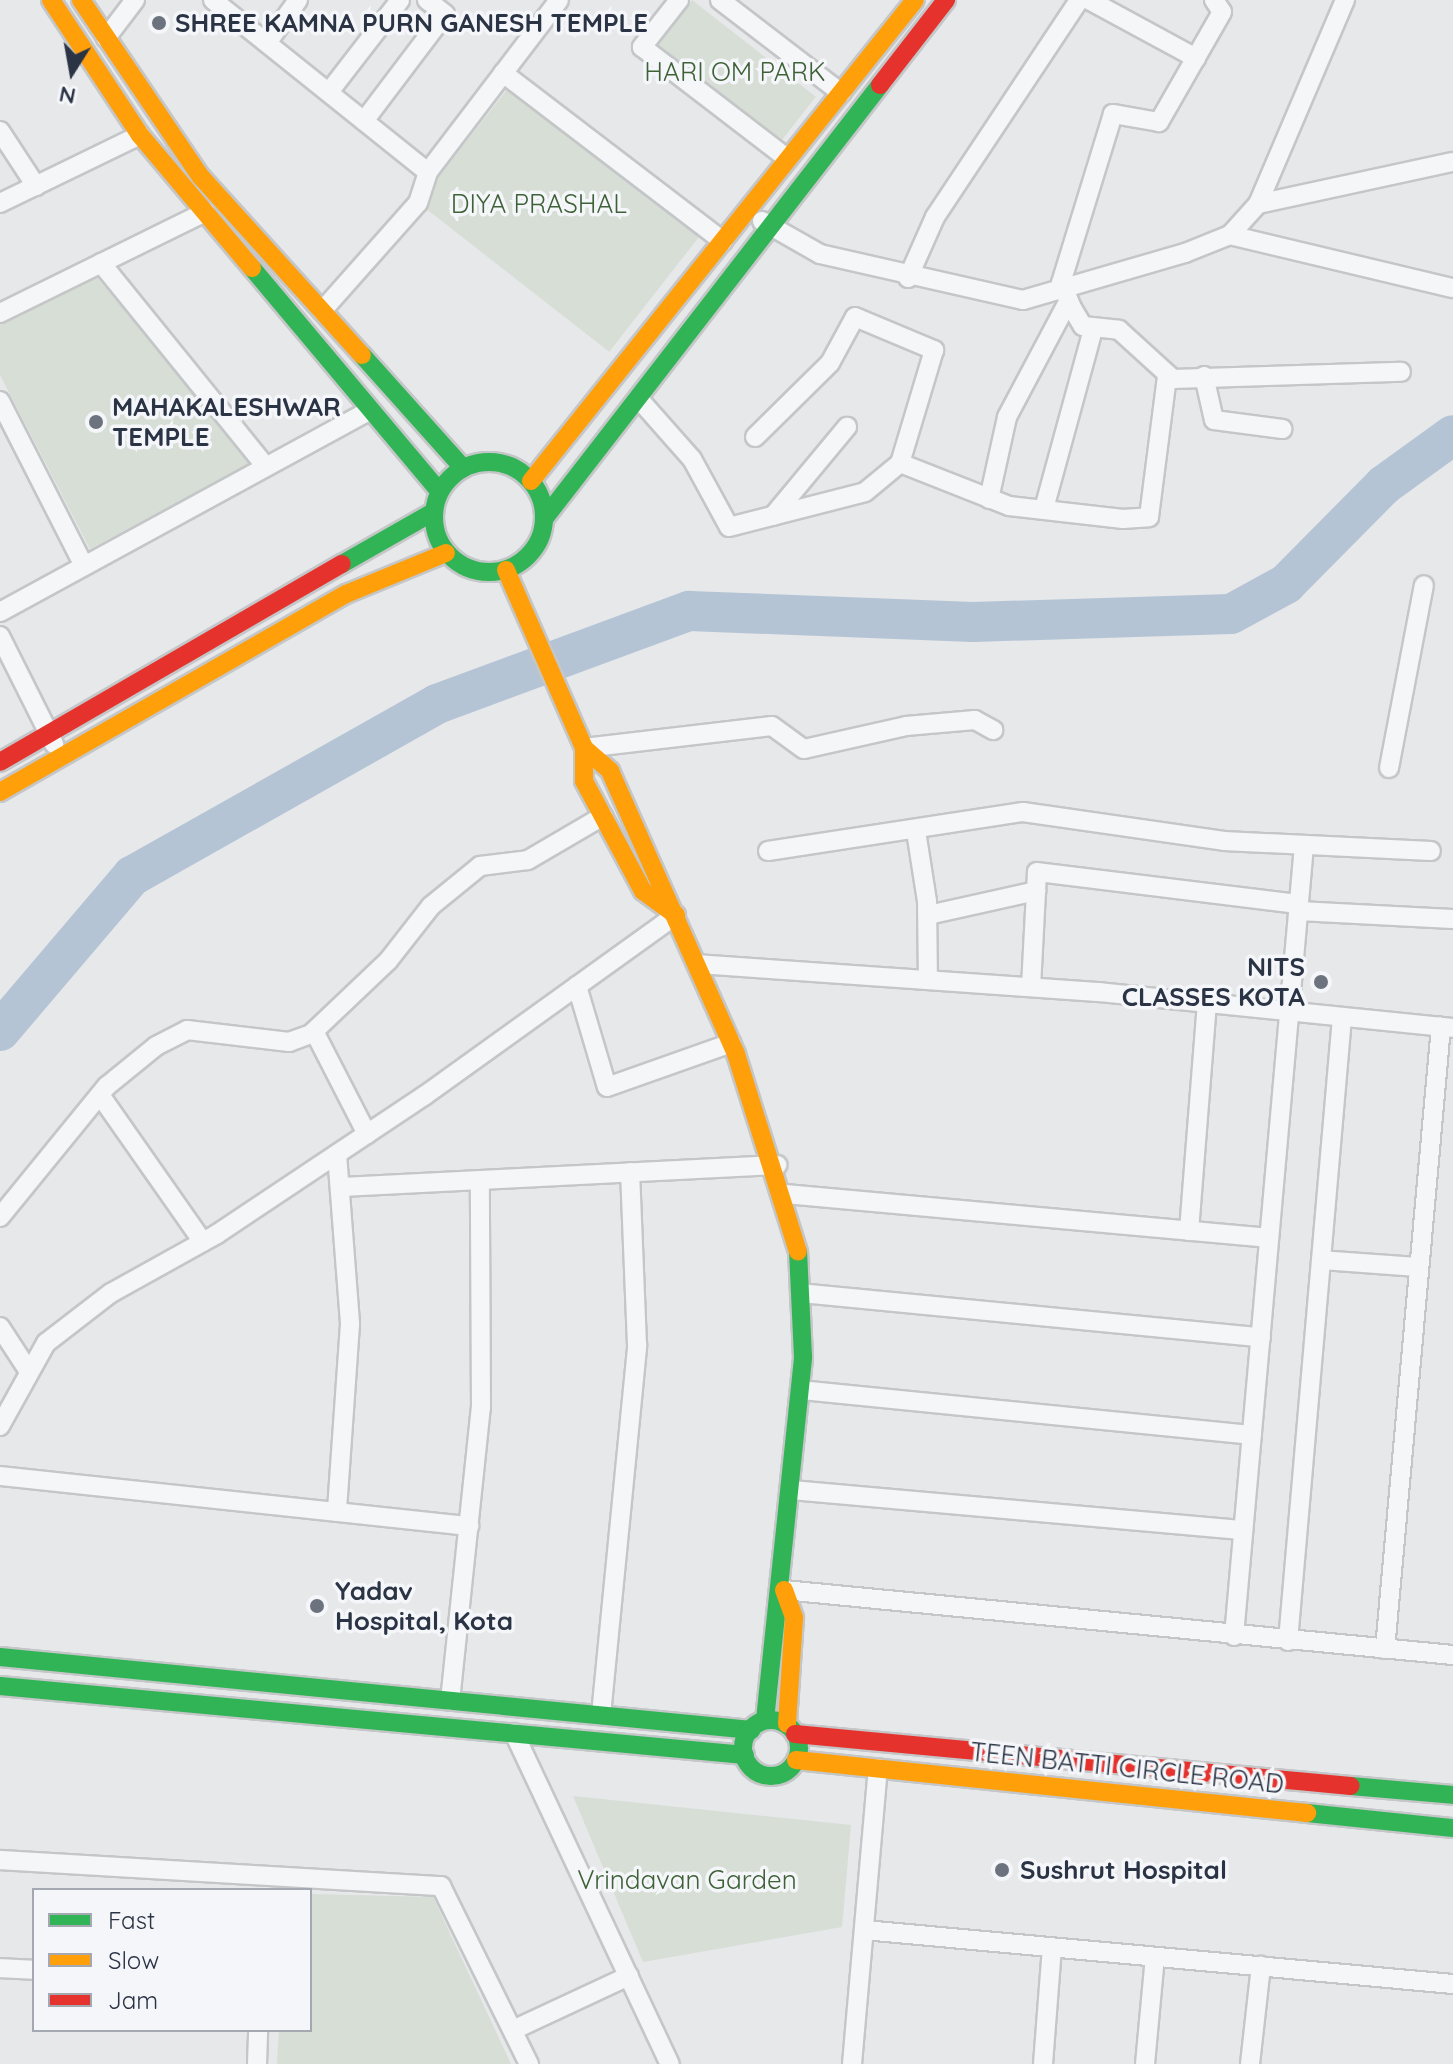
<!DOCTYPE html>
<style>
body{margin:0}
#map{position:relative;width:1453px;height:2064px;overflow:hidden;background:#e6e8ea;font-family:Quicksand,sans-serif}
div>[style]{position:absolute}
.green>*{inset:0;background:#d6ded6;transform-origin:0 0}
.river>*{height:40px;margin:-20px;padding:0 20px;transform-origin:20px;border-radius:20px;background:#b4c4d5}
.roads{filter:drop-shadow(2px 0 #c4c6c8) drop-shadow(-2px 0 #c4c6c8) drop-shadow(0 2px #c4c6c8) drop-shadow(0 -2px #c4c6c8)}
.street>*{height:18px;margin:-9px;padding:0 9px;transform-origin:9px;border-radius:9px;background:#f5f6f7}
.fast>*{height:18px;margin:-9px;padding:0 9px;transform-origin:9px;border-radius:9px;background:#30b455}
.fast>.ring{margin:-9px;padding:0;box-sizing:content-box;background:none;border:18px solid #30b455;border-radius:50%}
.slow>*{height:18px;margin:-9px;padding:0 9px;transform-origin:9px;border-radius:9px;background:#ff9f0a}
.jam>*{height:18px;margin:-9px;padding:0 9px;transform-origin:9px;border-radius:9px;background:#e5322d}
.dots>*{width:22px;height:22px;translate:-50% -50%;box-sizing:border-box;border:4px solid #f4f6f9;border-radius:50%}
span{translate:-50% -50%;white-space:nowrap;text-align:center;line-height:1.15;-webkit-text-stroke:7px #f4f6f9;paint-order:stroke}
.poi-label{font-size:26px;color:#2b3445;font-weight:700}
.left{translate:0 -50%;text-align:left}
.right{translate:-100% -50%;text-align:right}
.park-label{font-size:26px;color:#3f6138}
.street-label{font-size:26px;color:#2b3445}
.legend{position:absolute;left:32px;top:1888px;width:280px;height:144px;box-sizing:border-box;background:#f4f6f9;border:2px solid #a4a8b1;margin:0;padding:10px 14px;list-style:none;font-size:24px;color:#2b3445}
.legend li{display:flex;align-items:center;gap:16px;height:40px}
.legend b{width:40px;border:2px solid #a4a8b1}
.north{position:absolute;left:32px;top:32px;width:80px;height:80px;-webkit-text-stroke:6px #f4f6f9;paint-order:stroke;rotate:191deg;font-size:22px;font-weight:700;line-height:32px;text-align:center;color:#2b3445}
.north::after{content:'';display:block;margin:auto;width:28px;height:36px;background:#2b3445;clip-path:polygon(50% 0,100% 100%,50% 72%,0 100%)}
</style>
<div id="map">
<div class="green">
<div style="left:692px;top:0;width:157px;height:61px;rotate:38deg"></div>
<div style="left:509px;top:87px;width:242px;height:147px;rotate:38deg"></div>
<div style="clip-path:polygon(95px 275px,251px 463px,90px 549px,0 375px,0 322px)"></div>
<div style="clip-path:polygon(573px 1796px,851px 1825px,842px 1927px,643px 1962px)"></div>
<div style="clip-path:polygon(310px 1894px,433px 1897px,511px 2064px,277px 2064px,279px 2030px,310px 2030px)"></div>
</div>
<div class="river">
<div style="left:0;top:1031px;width:204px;rotate:-49.6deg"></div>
<div style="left:132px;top:876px;width:350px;rotate:-29.4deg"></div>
<div style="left:437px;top:704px;width:269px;rotate:-20.3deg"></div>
<div style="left:689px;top:611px;width:284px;rotate:2.2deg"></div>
<div style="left:973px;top:622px;width:258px;rotate:-1.8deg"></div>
<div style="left:1231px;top:614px;width:63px;rotate:-28.6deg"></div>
<div style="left:1286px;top:584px;width:139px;rotate:-45.3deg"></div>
<div style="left:1384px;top:485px;width:85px;rotate:-35.9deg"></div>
</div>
<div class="roads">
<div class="street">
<div style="left:213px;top:0;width:275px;rotate:38.7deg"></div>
<div style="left:679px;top:0;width:60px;rotate:128.2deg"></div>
<div style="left:642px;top:47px;width:184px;rotate:37.5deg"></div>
<div style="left:720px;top:0;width:153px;rotate:37.5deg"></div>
<div style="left:1089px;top:0;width:122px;rotate:28.5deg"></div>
<div style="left:1214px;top:0;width:14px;rotate:56deg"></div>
<div style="left:1222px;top:12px;width:127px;rotate:119.8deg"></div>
<div style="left:1159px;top:122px;width:47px;rotate:-170.1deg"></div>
<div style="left:1113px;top:114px;width:177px;rotate:107.1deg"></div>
<div style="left:1061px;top:283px;width:27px;rotate:66deg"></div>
<div style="left:1072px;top:308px;width:21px;rotate:59deg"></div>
<div style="left:1083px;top:326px;width:36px;rotate:6deg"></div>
<div style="left:1119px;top:330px;width:73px;rotate:42.2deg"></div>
<div style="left:1173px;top:379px;width:228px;rotate:-1.8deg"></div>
<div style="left:106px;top:38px;width:48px;rotate:-52.7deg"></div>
<div style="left:267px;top:43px;width:53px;rotate:-54.2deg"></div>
<div style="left:503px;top:73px;width:277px;rotate:37.4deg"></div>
<div style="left:329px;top:92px;width:116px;rotate:-52.3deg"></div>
<div style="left:364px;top:121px;width:134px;rotate:-52.9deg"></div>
<div style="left:445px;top:14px;width:23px;rotate:-142deg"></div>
<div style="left:0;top:131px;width:66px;rotate:56.8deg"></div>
<div style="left:0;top:203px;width:156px;rotate:-25.9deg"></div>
<div style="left:1258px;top:204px;width:199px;rotate:-12.2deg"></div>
<div style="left:762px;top:221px;width:67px;rotate:29.6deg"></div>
<div style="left:820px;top:254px;width:208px;rotate:12.8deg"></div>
<div style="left:1023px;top:300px;width:169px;rotate:-16.2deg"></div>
<div style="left:1185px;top:253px;width:48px;rotate:-21.8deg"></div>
<div style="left:1230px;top:235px;width:42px;rotate:-47.9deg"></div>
<div style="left:1258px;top:204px;width:222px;rotate:-66.9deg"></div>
<div style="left:1230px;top:235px;width:229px;rotate:13.4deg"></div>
<div style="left:101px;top:263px;width:262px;rotate:51deg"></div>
<div style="left:908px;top:278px;width:67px;rotate:-66.1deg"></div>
<div style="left:935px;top:217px;width:260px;rotate:-56.4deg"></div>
<div style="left:322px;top:311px;width:144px;rotate:-48.4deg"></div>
<div style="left:418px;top:203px;width:33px;rotate:-72deg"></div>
<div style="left:428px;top:172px;width:216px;rotate:-52.7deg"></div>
<div style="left:0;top:313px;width:229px;rotate:-26.2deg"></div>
<div style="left:1204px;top:376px;width:45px;rotate:77.2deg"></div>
<div style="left:1214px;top:420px;width:69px;rotate:7.5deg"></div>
<div style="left:638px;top:398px;width:81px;rotate:48.5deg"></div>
<div style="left:692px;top:459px;width:77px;rotate:61.4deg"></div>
<div style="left:729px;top:527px;width:140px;rotate:-14.4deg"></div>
<div style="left:865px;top:492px;width:45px;rotate:-39.6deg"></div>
<div style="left:900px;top:463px;width:117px;rotate:21.5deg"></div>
<div style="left:1009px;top:506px;width:115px;rotate:6.5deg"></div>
<div style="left:1123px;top:519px;width:26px;rotate:-4deg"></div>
<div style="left:1149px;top:517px;width:142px;rotate:-82.7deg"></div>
<div style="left:0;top:401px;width:185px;rotate:63deg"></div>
<div style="left:755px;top:437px;width:105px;rotate:-44.6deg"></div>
<div style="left:830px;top:363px;width:52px;rotate:-61.5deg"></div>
<div style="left:855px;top:317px;width:86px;rotate:22.7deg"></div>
<div style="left:934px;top:350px;width:118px;rotate:106.7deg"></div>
<div style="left:989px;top:499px;width:84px;rotate:-77.6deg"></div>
<div style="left:1007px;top:417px;width:132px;rotate:-62.1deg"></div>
<div style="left:1045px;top:505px;width:182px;rotate:-74.7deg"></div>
<div style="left:773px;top:516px;width:116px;rotate:-50.3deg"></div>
<div style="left:0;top:612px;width:422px;rotate:-28.6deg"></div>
<div style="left:0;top:636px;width:121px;rotate:63.4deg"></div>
<div style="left:584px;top:748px;width:189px;rotate:-6.7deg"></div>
<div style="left:772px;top:726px;width:39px;rotate:36deg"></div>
<div style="left:804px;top:749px;width:105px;rotate:-12.7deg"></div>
<div style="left:906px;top:726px;width:69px;rotate:-5deg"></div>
<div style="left:975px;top:720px;width:21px;rotate:29deg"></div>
<div style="left:1389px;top:768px;width:186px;rotate:-79.2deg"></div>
<div style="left:916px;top:831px;width:71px;rotate:81.1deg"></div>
<div style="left:927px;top:901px;width:79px;rotate:89.3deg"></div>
<div style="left:768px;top:851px;width:258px;rotate:-8.7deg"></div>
<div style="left:1023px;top:812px;width:203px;rotate:8.2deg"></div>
<div style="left:1224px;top:841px;width:207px;rotate:2.8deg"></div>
<div style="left:1298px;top:911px;width:155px;rotate:3deg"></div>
<div style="left:928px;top:915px;width:111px;rotate:-12.5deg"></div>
<div style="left:697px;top:964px;width:403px;rotate:4deg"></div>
<div style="left:1099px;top:992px;width:356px;rotate:5.8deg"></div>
<div style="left:577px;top:986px;width:105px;rotate:73.5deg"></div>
<div style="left:607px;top:1087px;width:132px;rotate:-19.5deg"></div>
<div style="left:1031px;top:987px;width:115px;rotate:-87deg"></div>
<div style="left:1037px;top:872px;width:264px;rotate:7deg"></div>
<div style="left:314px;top:1031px;width:116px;rotate:62.8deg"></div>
<div style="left:100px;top:1095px;width:179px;rotate:55deg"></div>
<div style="left:337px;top:1154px;width:170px;rotate:85.6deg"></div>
<div style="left:350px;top:1324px;width:188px;rotate:94deg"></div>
<div style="left:341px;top:1187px;width:437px;rotate:-2.9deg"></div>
<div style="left:786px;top:1194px;width:485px;rotate:5.2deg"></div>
<div style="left:0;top:1217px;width:169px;rotate:-50.8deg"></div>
<div style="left:107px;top:1086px;width:63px;rotate:-39.2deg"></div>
<div style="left:156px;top:1046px;width:35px;rotate:-27deg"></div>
<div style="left:187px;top:1030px;width:103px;rotate:6.7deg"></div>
<div style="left:289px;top:1042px;width:23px;rotate:-20deg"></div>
<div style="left:311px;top:1034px;width:106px;rotate:-43.5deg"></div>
<div style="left:388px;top:961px;width:70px;rotate:-52deg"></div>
<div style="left:431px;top:906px;width:63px;rotate:-39.2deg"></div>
<div style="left:480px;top:866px;width:48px;rotate:-7.1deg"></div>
<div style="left:528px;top:860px;width:87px;rotate:-30.4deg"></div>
<div style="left:1189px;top:1231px;width:229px;rotate:-85.5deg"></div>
<div style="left:1321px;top:1260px;width:98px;rotate:4.1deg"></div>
<div style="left:800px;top:1293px;width:463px;rotate:5.5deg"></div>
<div style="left:0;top:1327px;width:51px;rotate:56.9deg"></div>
<div style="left:801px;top:1390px;width:453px;rotate:5.7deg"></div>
<div style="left:0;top:1426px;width:95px;rotate:-61deg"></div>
<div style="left:46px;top:1343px;width:82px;rotate:-37.6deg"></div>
<div style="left:111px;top:1293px;width:121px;rotate:-29.1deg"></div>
<div style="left:217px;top:1234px;width:249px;rotate:-33.7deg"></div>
<div style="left:424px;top:1096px;width:310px;rotate:-35.7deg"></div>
<div style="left:0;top:1476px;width:472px;rotate:6.1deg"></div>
<div style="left:792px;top:1490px;width:453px;rotate:5.1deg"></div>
<div style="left:784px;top:1590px;width:672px;rotate:5.55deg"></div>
<div style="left:1234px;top:1636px;width:793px;rotate:-84.94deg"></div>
<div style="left:1288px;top:1641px;width:626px;rotate:-85.05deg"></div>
<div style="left:1385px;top:1649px;width:625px;rotate:-84.86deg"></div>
<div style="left:450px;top:1701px;width:295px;rotate:-84deg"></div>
<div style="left:481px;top:1408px;width:228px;rotate:-90.3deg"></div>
<div style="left:601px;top:1715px;width:372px;rotate:-84.4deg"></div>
<div style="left:637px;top:1345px;width:173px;rotate:-92.3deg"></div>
<div style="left:514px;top:1733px;width:366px;rotate:64.8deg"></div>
<div style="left:0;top:1860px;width:442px;rotate:3.4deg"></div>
<div style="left:441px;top:1886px;width:199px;rotate:63.7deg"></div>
<div style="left:864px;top:1930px;width:591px;rotate:5.24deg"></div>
<div style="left:0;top:1968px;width:34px;rotate:3deg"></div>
<div style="left:513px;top:2030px;width:128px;rotate:-25deg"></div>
<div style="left:257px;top:2064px;width:34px;rotate:-88deg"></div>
<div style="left:852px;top:2064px;width:297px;rotate:-85deg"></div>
<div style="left:1043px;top:2064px;width:116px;rotate:-85.6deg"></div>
<div style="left:1145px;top:2064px;width:107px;rotate:-84.7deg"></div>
<div style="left:1250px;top:2064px;width:99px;rotate:-83.6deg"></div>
</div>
<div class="fast">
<div style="left:252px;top:268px;width:291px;rotate:50deg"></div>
<div style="left:362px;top:355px;width:152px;rotate:48.2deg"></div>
<div class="ring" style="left:434px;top:462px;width:92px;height:92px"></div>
<div style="left:544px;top:519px;width:549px;rotate:-52.25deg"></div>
<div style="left:342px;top:564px;width:105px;rotate:-29.7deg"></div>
<div style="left:0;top:1657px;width:755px;rotate:5.55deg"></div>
<div style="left:0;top:1686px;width:748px;rotate:5.29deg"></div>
<div style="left:765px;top:1720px;width:365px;rotate:-84deg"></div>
<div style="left:803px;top:1357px;width:105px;rotate:-92.7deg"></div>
<div class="ring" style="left:743px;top:1720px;width:38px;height:38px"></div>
<div style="left:1351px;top:1786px;width:102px;rotate:5deg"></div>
<div style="left:1307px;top:1813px;width:147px;rotate:5.9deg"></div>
</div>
<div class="slow">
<div style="left:51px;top:0;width:162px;rotate:56.6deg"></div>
<div style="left:140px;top:135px;width:174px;rotate:49.9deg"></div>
<div style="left:81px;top:0;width:214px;rotate:55.9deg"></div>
<div style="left:201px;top:177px;width:240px;rotate:47.9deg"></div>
<div style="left:531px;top:481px;width:615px;rotate:-51.4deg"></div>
<div style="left:506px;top:570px;width:194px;rotate:66.3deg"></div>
<div style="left:584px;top:748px;width:33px;rotate:90deg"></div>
<div style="left:584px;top:781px;width:125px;rotate:61.8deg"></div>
<div style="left:643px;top:891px;width:41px;rotate:36deg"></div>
<div style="left:584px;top:748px;width:35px;rotate:41deg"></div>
<div style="left:610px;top:771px;width:310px;rotate:66deg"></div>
<div style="left:736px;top:1054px;width:207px;rotate:72.6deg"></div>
<div style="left:0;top:792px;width:399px;rotate:-29.8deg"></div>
<div style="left:346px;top:594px;width:108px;rotate:-22.3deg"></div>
<div style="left:784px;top:1590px;width:30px;rotate:70deg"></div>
<div style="left:794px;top:1618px;width:106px;rotate:93.8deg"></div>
<div style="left:796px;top:1760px;width:514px;rotate:5.92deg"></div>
</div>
<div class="jam">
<div style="left:880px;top:85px;width:108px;rotate:-52.2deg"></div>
<div style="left:0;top:762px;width:395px;rotate:-30.1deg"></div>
<div style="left:795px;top:1734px;width:558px;rotate:5.34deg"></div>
</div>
</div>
<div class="dots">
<div style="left:159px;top:23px;background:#6c737f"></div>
<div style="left:96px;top:422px;background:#6c737f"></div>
<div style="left:1321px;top:982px;background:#6c737f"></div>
<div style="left:317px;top:1606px;background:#6c737f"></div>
<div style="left:1002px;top:1870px;background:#6c737f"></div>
</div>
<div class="poi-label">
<span class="left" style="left:175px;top:23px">SHREE KAMNA PURN GANESH TEMPLE</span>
<span class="left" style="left:112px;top:422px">MAHAKALESHWAR<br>TEMPLE</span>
<span class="right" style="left:1305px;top:982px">NITS<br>CLASSES KOTA</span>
<span class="left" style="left:335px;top:1606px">Yadav<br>Hospital, Kota</span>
<span class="left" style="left:1020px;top:1870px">Sushrut Hospital</span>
</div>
<div class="park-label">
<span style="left:735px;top:72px">HARI OM PARK</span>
<span style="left:539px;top:204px">DIYA PRASHAL</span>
<span style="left:687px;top:1880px">Vrindavan Garden</span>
</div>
<div class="street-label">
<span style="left:1127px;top:1768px;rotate:6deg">TEEN BATTI CIRCLE ROAD</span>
</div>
<ul class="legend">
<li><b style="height:10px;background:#30b455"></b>Fast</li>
<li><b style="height:10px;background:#ff9f0a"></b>Slow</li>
<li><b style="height:10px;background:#e5322d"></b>Jam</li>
</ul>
<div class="north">N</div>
</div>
